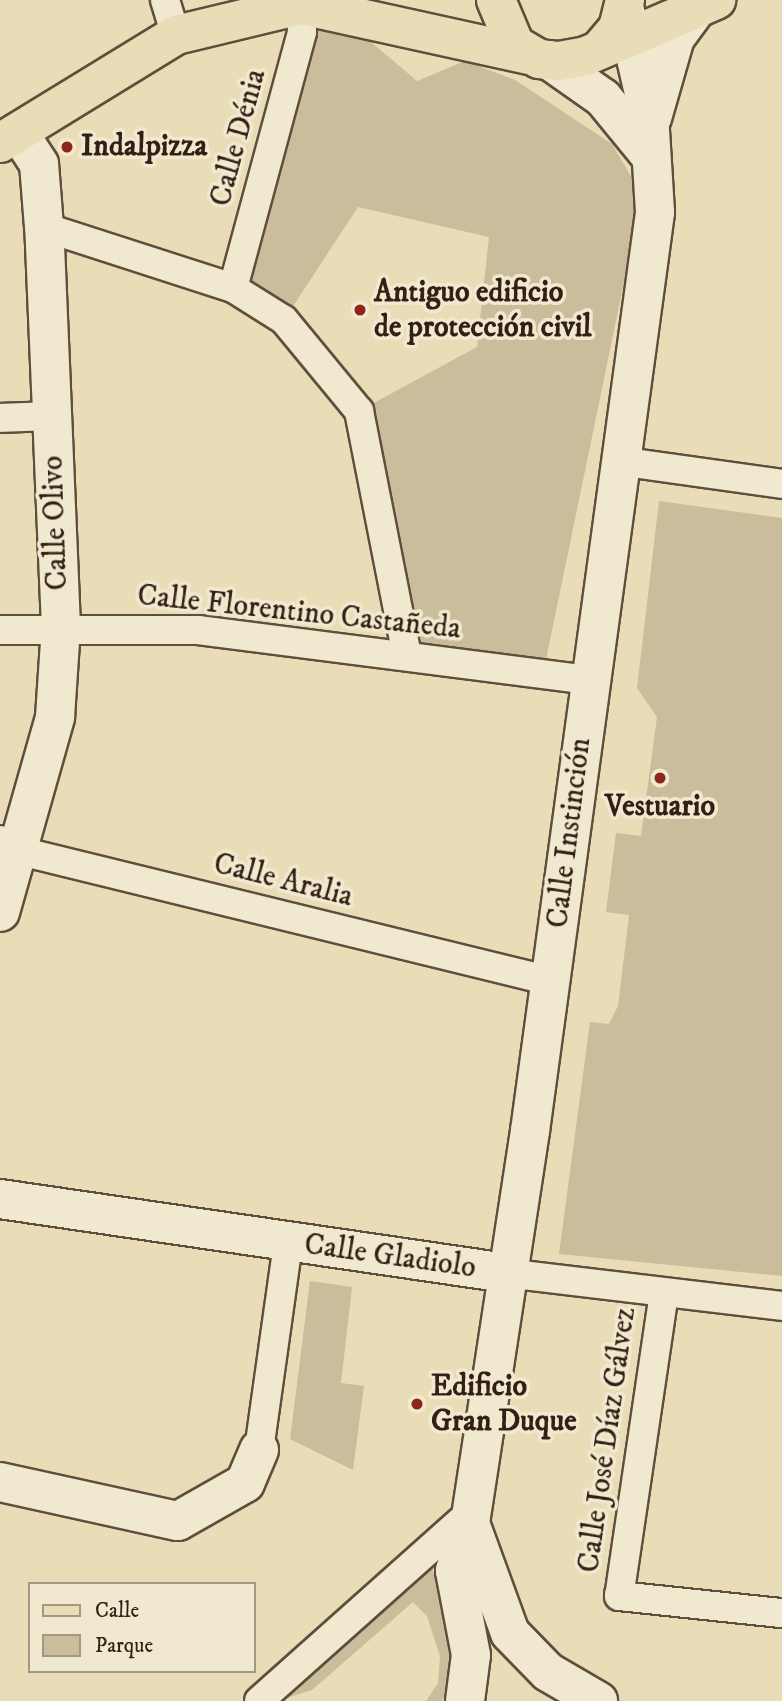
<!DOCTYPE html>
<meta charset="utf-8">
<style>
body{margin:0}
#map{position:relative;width:782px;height:1701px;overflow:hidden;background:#e8ddb7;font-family:"IM FELL DW Pica",serif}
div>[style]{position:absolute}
.green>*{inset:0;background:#c9bd9b}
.roads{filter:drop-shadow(2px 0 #604e3d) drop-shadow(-2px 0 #604e3d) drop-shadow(0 2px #604e3d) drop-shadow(0 -2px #604e3d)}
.street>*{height:28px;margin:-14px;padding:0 14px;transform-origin:14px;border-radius:14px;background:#f0e9d0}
.secondary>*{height:38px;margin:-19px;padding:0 19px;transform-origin:19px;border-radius:19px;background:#f0e9d0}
.primary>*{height:38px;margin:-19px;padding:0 19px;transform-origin:19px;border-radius:19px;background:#e8ddb7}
.dots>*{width:19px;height:19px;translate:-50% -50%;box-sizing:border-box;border:4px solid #f0e9d0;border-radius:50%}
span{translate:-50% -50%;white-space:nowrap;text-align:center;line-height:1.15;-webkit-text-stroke:7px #f0e9d0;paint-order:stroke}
.street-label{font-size:30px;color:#331f14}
.poi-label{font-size:30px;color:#331f14;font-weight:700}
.left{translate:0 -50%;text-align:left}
.legend{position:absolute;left:28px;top:1582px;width:228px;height:91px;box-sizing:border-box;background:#f0e9d0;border:2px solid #a49885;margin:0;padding:9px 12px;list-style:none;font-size:21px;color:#331f14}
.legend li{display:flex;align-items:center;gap:14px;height:35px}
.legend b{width:35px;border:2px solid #a49885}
</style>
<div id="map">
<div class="green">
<div style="clip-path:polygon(352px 26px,417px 81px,465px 61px,515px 80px,612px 144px,642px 195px,543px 674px,407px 655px,359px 411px,477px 347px,489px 237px,358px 207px,284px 320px,233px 288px,302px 32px)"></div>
<div style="clip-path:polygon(659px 501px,782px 518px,782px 1276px,559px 1254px,590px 1022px,609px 1024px,618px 1006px,629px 915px,606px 912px,616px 833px,641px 836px,657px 717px,637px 688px)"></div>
<div style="clip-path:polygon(310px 1281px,352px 1287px,341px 1383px,364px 1386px,353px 1470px,290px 1439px)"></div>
<div style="clip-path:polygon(432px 1566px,452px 1651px,443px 1701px,426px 1701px,438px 1683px,440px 1656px,427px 1616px,413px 1602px,312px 1690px,277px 1701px)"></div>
</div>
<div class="roads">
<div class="street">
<div style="left:165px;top:0;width:37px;rotate:73deg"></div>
<div style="left:44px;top:227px;width:199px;rotate:17.9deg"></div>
<div style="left:233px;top:288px;width:60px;rotate:32.1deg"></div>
<div style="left:284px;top:320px;width:118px;rotate:50.5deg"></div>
<div style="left:359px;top:411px;width:249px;rotate:78.9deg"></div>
<div style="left:233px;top:288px;width:265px;rotate:-74.9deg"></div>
<div style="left:302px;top:32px;width:27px;rotate:-92deg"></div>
<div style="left:0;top:418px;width:52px;rotate:-2.2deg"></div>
<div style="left:619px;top:461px;width:165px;rotate:8deg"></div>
<div style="left:0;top:630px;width:198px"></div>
<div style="left:198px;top:630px;width:395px;rotate:7.3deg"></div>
<div style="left:0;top:840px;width:23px;rotate:29deg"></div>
<div style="left:20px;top:851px;width:547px;rotate:13.76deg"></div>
<div style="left:506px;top:1273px;width:278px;rotate:6.8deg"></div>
<div style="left:664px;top:1293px;width:306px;rotate:98.4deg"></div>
<div style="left:619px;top:1596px;width:164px;rotate:6deg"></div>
<div style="left:259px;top:1450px;width:209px;rotate:-82deg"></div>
<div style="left:259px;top:1701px;width:284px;rotate:-41.7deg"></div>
</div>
<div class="secondary">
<div style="left:549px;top:60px;width:66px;rotate:35.1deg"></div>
<div style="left:603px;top:98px;width:71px;rotate:50.7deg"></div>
<div style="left:652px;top:118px;width:83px;rotate:-74deg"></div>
<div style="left:675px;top:38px;width:42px;rotate:-53.7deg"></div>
<div style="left:0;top:912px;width:203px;rotate:-74.2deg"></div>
<div style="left:55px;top:717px;width:90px;rotate:-86.2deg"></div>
<div style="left:61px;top:627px;width:400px;rotate:-92.4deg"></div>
<div style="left:44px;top:227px;width:63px;rotate:-94.5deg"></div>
<div style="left:39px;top:164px;width:38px;rotate:-123deg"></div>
<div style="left:0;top:1199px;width:511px;rotate:8.32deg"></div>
<div style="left:0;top:1482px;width:182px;rotate:12.4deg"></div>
<div style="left:178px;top:1521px;width:77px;rotate:-29.6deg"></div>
<div style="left:245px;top:1483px;width:36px;rotate:-67deg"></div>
<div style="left:470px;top:1523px;width:117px;rotate:70deg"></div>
<div style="left:510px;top:1633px;width:54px;rotate:45.7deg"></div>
<div style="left:548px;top:1672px;width:58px;rotate:30.1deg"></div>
<div style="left:465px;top:1701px;width:46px;rotate:-82.6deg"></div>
<div style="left:471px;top:1655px;width:86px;rotate:-100.8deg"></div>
<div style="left:455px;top:1571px;width:50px;rotate:-72.6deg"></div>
<div style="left:470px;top:1523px;width:397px;rotate:-81.3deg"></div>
<div style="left:530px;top:1131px;width:927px;rotate:-82.25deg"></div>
<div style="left:655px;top:212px;width:97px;rotate:-93.5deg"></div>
<div style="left:649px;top:115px;width:111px;rotate:-103deg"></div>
</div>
<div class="primary">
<div style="left:496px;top:0;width:49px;rotate:67.1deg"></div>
<div style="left:515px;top:45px;width:28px;rotate:30deg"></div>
<div style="left:539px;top:59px;width:20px;rotate:6deg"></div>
<div style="left:559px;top:61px;width:27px;rotate:-10deg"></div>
<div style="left:586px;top:56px;width:142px;rotate:-23.3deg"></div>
<div style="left:301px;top:5px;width:233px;rotate:12.4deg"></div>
<div style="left:602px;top:47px;width:25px;rotate:-50deg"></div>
<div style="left:618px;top:28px;width:29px;rotate:-76deg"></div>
<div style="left:0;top:143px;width:206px;rotate:-31.5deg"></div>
<div style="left:176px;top:35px;width:129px;rotate:-13.5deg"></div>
</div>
</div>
<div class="dots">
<div style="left:67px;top:147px;background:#8f2418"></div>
<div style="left:360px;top:310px;background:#8f2418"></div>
<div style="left:660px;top:778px;background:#8f2418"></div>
<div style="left:417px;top:1404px;background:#8f2418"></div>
</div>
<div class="street-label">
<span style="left:239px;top:138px;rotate:-75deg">Calle Dénia</span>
<span style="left:56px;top:523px;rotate:-92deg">Calle Olivo</span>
<span style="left:299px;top:613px;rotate:6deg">Calle Florentino Castañeda</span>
<span style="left:570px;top:833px;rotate:-83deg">Calle Instinción</span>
<span style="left:283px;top:881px;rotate:14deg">Calle Aralia</span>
<span style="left:390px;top:1257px;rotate:8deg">Calle Gladiolo</span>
<span style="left:608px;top:1440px;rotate:-82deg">Calle José Díaz Gálvez</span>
</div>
<div class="poi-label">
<span class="left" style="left:81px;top:147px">Indalpizza</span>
<span class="left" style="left:374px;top:310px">Antiguo edificio<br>de protección civil</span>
<span style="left:660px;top:807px">Vestuario</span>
<span class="left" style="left:431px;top:1404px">Edificio<br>Gran Duque</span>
</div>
<ul class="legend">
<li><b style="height:9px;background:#e8ddb7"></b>Calle</li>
<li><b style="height:19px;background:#c9bd9b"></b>Parque</li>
</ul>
</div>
